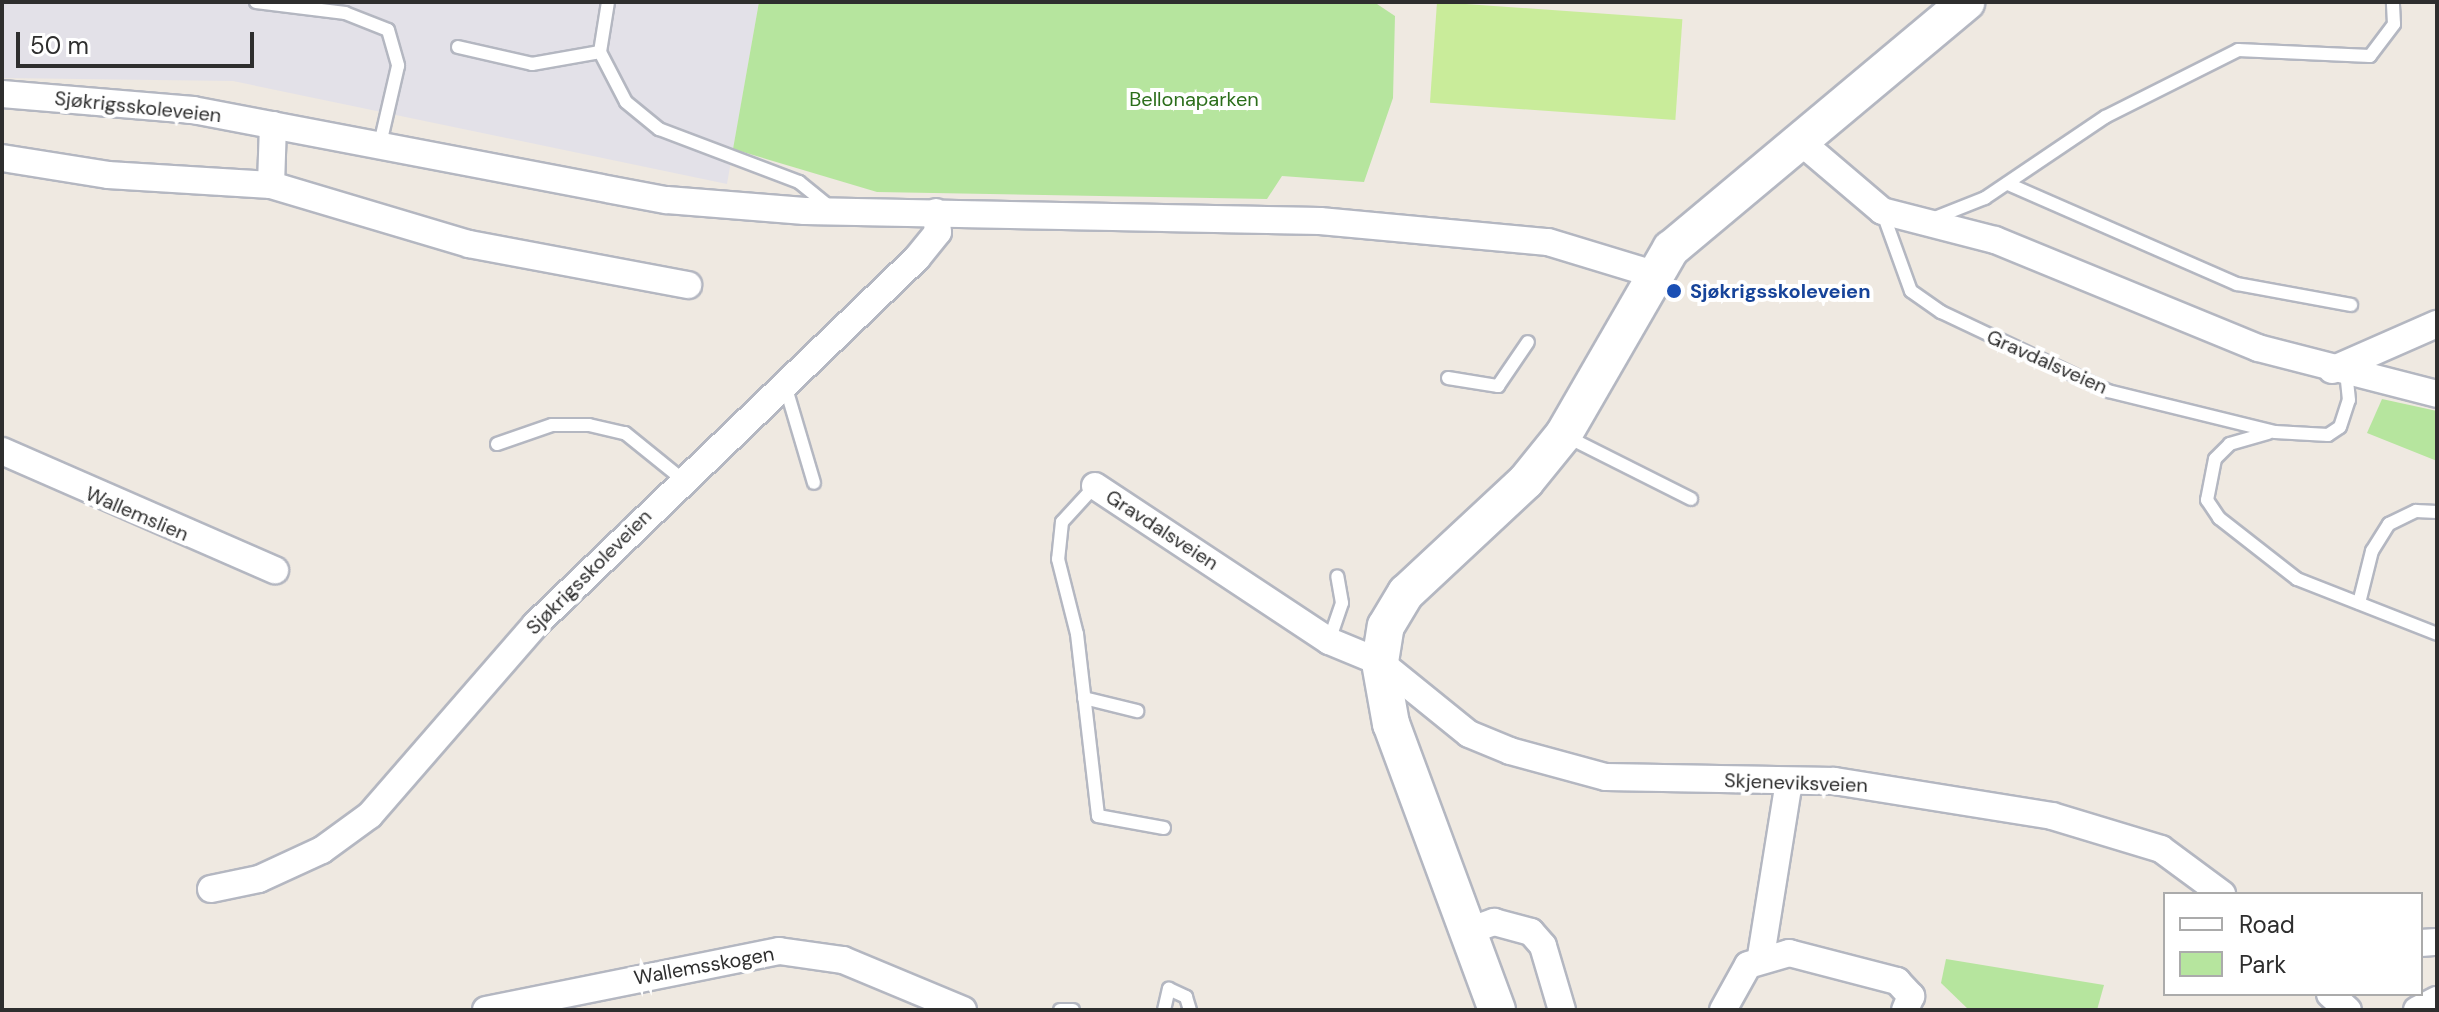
<!DOCTYPE html>
<meta charset="utf-8">
<style>
body{margin:0}
#map{position:relative;width:2439px;height:1012px;overflow:hidden;background:#efe9e1;font-family:"DM Sans",sans-serif}
div>[style]{position:absolute}
.industrial>*{inset:0;background:#e3e1e8}
.green>*{inset:0;background:#b6e59e}
.pitch>*{inset:0;background:#c9ec9a;transform-origin:0 0}
.roads{filter:drop-shadow(2px 0 #b4b7c1) drop-shadow(-2px 0 #b4b7c1) drop-shadow(0 2px #b4b7c1) drop-shadow(0 -2px #b4b7c1)}
.service>*{height:12px;margin:-6px;padding:0 6px;transform-origin:6px;border-radius:6px;background:#fff}
.minor>*{height:26px;margin:-13px;padding:0 13px;transform-origin:13px;border-radius:13px;background:#fff}
.secondary>*{height:36px;margin:-18px;padding:0 18px;transform-origin:18px;border-radius:18px;background:#fff}
.dots>*{width:22px;height:22px;translate:-50% -50%;box-sizing:border-box;border:4px solid #fff;border-radius:50%}
span{translate:-50% -50%;white-space:nowrap;text-align:center;line-height:1.15;-webkit-text-stroke:8px #fff;paint-order:stroke}
.park-label{font-size:20px;color:#2c6e1b}
.street-label{font-size:20px;color:#2e2e2e}
.transit-label{font-size:20px;color:#164399;font-weight:700}
.left{translate:0 -50%;text-align:left}
.frame{position:absolute;inset:0;border:4px solid #2e2e2e;pointer-events:none}
.legend{position:absolute;left:2163px;top:892px;width:260px;height:104px;box-sizing:border-box;background:#fff;border:2px solid #ababab;margin:0;padding:10px 14px;list-style:none;font-size:24px;color:#2e2e2e}
.legend li{display:flex;align-items:center;gap:16px;height:40px}
.legend b{width:40px;border:2px solid #ababab}
.scale{position:absolute;left:16px;top:32px;width:238px;height:36px;box-sizing:border-box;border:4px solid #2e2e2e;border-top:0;padding-left:10px;font-size:24px;line-height:28px;white-space:nowrap;color:#2e2e2e;-webkit-text-stroke:6px #fff;paint-order:stroke}
</style>
<div id="map">
<div class="industrial">
<div style="clip-path:polygon(2px 2px,759px 2px,727px 184px,233px 81px,2px 78px)"></div>
</div>
<div class="green">
<div style="clip-path:polygon(759px 2px,1374px 2px,1395px 16px,1393px 98px,1364px 182px,1282px 176px,1267px 199px,877px 192px,733px 149px)"></div>
<div style="clip-path:polygon(2382px 399px,2437px 411px,2437px 461px,2367px 433px)"></div>
<div style="clip-path:polygon(1946px 959px,2104px 985px,2097px 1010px,1969px 1010px,1941px 983px)"></div>
</div>
<div class="pitch">
<div style="left:1437px;top:2px;width:246px;height:101px;rotate:4deg"></div>
</div>
<div class="roads">
<div class="service">
<div style="left:256px;top:2px;width:90px;rotate:7deg"></div>
<div style="left:345px;top:13px;width:46px;rotate:21.6deg"></div>
<div style="left:388px;top:30px;width:37px;rotate:74deg"></div>
<div style="left:398px;top:66px;width:80px;rotate:103deg"></div>
<div style="left:608px;top:2px;width:51px;rotate:99.1deg"></div>
<div style="left:600px;top:52px;width:56px;rotate:62.5deg"></div>
<div style="left:626px;top:102px;width:43px;rotate:39.3deg"></div>
<div style="left:659px;top:129px;width:150px;rotate:20.7deg"></div>
<div style="left:799px;top:182px;width:40px;rotate:39deg"></div>
<div style="left:458px;top:47px;width:76px;rotate:12.9deg"></div>
<div style="left:532px;top:64px;width:69px;rotate:-10deg"></div>
<div style="left:2008px;top:184px;width:250px;rotate:23.6deg"></div>
<div style="left:2237px;top:284px;width:116px;rotate:10.4deg"></div>
<div style="left:1882px;top:211px;width:85px;rotate:70.1deg"></div>
<div style="left:1911px;top:291px;width:37px;rotate:35deg"></div>
<div style="left:1941px;top:312px;width:185px;rotate:25.3deg"></div>
<div style="left:2108px;top:391px;width:172px;rotate:13.8deg"></div>
<div style="left:2275px;top:432px;width:53px;rotate:3.2deg"></div>
<div style="left:2328px;top:435px;width:14px;rotate:-34deg"></div>
<div style="left:2340px;top:427px;width:28px;rotate:-72deg"></div>
<div style="left:2349px;top:400px;width:27px;rotate:-96deg"></div>
<div style="left:1932px;top:219px;width:57px;rotate:-21.6deg"></div>
<div style="left:1985px;top:198px;width:145px;rotate:-34deg"></div>
<div style="left:2105px;top:117px;width:149px;rotate:-26.7deg"></div>
<div style="left:2238px;top:50px;width:132px;rotate:2.6deg"></div>
<div style="left:2370px;top:56px;width:40px;rotate:-53deg"></div>
<div style="left:2394px;top:24px;width:22px;rotate:-93deg"></div>
<div style="left:1448px;top:378px;width:51px;rotate:9.1deg"></div>
<div style="left:1498px;top:386px;width:53px;rotate:-55.7deg"></div>
<div style="left:785px;top:385px;width:102px;rotate:73.5deg"></div>
<div style="left:2268px;top:433px;width:40px;rotate:164deg"></div>
<div style="left:2230px;top:444px;width:21px;rotate:135deg"></div>
<div style="left:2215px;top:459px;width:42px;rotate:101deg"></div>
<div style="left:2207px;top:500px;width:22px;rotate:56deg"></div>
<div style="left:2219px;top:518px;width:99px;rotate:38deg"></div>
<div style="left:2297px;top:579px;width:150px;rotate:21.4deg"></div>
<div style="left:1566px;top:436px;width:140px;rotate:26.7deg"></div>
<div style="left:497px;top:444px;width:58px;rotate:-19.1deg"></div>
<div style="left:552px;top:425px;width:37px"></div>
<div style="left:589px;top:425px;width:37px;rotate:13deg"></div>
<div style="left:625px;top:433px;width:75px;rotate:39deg"></div>
<div style="left:1095px;top:486px;width:49px;rotate:132.5deg"></div>
<div style="left:1062px;top:522px;width:37px;rotate:96deg"></div>
<div style="left:1058px;top:559px;width:77px;rotate:75.8deg"></div>
<div style="left:1077px;top:634px;width:183px;rotate:83.4deg"></div>
<div style="left:1098px;top:816px;width:67px;rotate:10.3deg"></div>
<div style="left:2359px;top:603px;width:54px;rotate:-76deg"></div>
<div style="left:2372px;top:551px;width:32px;rotate:-58deg"></div>
<div style="left:2389px;top:524px;width:30px;rotate:-26deg"></div>
<div style="left:2416px;top:511px;width:21px;rotate:3deg"></div>
<div style="left:1329px;top:641px;width:40px;rotate:-71.1deg"></div>
<div style="left:1342px;top:603px;width:27px;rotate:-100deg"></div>
<div style="left:1084px;top:698px;width:55px;rotate:13.8deg"></div>
<div style="left:1060px;top:1010px;width:13px"></div>
<div style="left:1164px;top:1010px;width:22px;rotate:-77deg"></div>
<div style="left:1169px;top:989px;width:19px;rotate:25deg"></div>
<div style="left:1186px;top:997px;width:14px;rotate:73deg"></div>
</div>
<div class="minor">
<div style="left:2px;top:94px;width:192px;rotate:4.8deg"></div>
<div style="left:193px;top:110px;width:482px;rotate:10.8deg"></div>
<div style="left:667px;top:200px;width:138px;rotate:4.6deg"></div>
<div style="left:805px;top:211px;width:515px;rotate:1.11deg"></div>
<div style="left:1320px;top:221px;width:229px;rotate:5.3deg"></div>
<div style="left:1548px;top:242px;width:110px;rotate:16.9deg"></div>
<div style="left:1801px;top:142px;width:106px;rotate:40.4deg"></div>
<div style="left:1882px;top:211px;width:117px;rotate:14.4deg"></div>
<div style="left:1995px;top:240px;width:284px;rotate:22.3deg"></div>
<div style="left:2258px;top:348px;width:185px;rotate:14.4deg"></div>
<div style="left:2px;top:158px;width:107px;rotate:9.1deg"></div>
<div style="left:108px;top:175px;width:163px;rotate:3.5deg"></div>
<div style="left:271px;top:185px;width:60px;rotate:-88.1deg"></div>
<div style="left:271px;top:185px;width:207px;rotate:16.6deg"></div>
<div style="left:469px;top:244px;width:223px;rotate:10.6deg"></div>
<div style="left:2332px;top:370px;width:115px;rotate:-23.7deg"></div>
<div style="left:2px;top:451px;width:298px;rotate:23.6deg"></div>
<div style="left:1095px;top:486px;width:281px;rotate:33.5deg"></div>
<div style="left:1329px;top:641px;width:55px;rotate:22.4deg"></div>
<div style="left:1380px;top:662px;width:114px;rotate:39deg"></div>
<div style="left:1469px;top:734px;width:44px;rotate:22.5deg"></div>
<div style="left:1510px;top:751px;width:99px;rotate:15.2deg"></div>
<div style="left:1606px;top:777px;width:228px;rotate:1deg"></div>
<div style="left:1834px;top:781px;width:221px;rotate:9.1deg"></div>
<div style="left:2052px;top:816px;width:114px;rotate:16.8deg"></div>
<div style="left:2161px;top:849px;width:76px;rotate:36.4deg"></div>
<div style="left:211px;top:889px;width:49px;rotate:-11.8deg"></div>
<div style="left:259px;top:879px;width:69px;rotate:-24.7deg"></div>
<div style="left:322px;top:850px;width:59px;rotate:-36.1deg"></div>
<div style="left:370px;top:815px;width:252px;rotate:-49deg"></div>
<div style="left:535px;top:625px;width:530px;rotate:-43.85deg"></div>
<div style="left:917px;top:258px;width:33px;rotate:-51deg"></div>
<div style="left:938px;top:232px;width:20px;rotate:-96deg"></div>
<div style="left:1469px;top:931px;width:27px;rotate:-20deg"></div>
<div style="left:1494px;top:922px;width:38px;rotate:15deg"></div>
<div style="left:1531px;top:932px;width:18px;rotate:49deg"></div>
<div style="left:1543px;top:946px;width:67px;rotate:73.5deg"></div>
<div style="left:2421px;top:943px;width:16px;rotate:-4deg"></div>
<div style="left:1761px;top:956px;width:177px;rotate:-80.9deg"></div>
<div style="left:2330px;top:994px;width:24px;rotate:42deg"></div>
<div style="left:486px;top:1010px;width:299px;rotate:-11.4deg"></div>
<div style="left:779px;top:951px;width:65px;rotate:8deg"></div>
<div style="left:843px;top:960px;width:130px;rotate:22.6deg"></div>
<div style="left:1723px;top:1010px;width:51px;rotate:-60.9deg"></div>
<div style="left:1748px;top:965px;width:43px;rotate:-16.3deg"></div>
<div style="left:1789px;top:953px;width:112px;rotate:14.5deg"></div>
<div style="left:1897px;top:981px;width:21px;rotate:47deg"></div>
<div style="left:1911px;top:996px;width:15px;rotate:113deg"></div>
<div style="left:2417px;top:1010px;width:22px;rotate:-27deg"></div>
</div>
<div class="secondary">
<div style="left:1497px;top:1010px;width:305px;rotate:-110.3deg"></div>
<div style="left:1391px;top:724px;width:63px;rotate:-100.1deg"></div>
<div style="left:1380px;top:662px;width:36px;rotate:-81deg"></div>
<div style="left:1386px;top:626px;width:39px;rotate:-59deg"></div>
<div style="left:1406px;top:593px;width:164px;rotate:-43deg"></div>
<div style="left:1526px;top:481px;width:60px;rotate:-51deg"></div>
<div style="left:1564px;top:434px;width:214px;rotate:-60deg"></div>
<div style="left:1671px;top:249px;width:385px;rotate:-39.9deg"></div>
</div>
</div>
<div class="dots">
<div style="left:1674px;top:291px;background:#1a4fb4"></div>
</div>
<div class="park-label">
<span style="left:1194px;top:99px">Bellonaparken</span>
</div>
<div class="street-label">
<span style="left:138px;top:107px;rotate:6deg">Sjøkrigsskoleveien</span>
<span style="left:2047px;top:362px;rotate:24deg">Gravdalsveien</span>
<span style="left:137px;top:514px;rotate:23deg">Wallemslien</span>
<span style="left:1162px;top:530px;rotate:33deg">Gravdalsveien</span>
<span style="left:589px;top:572px;rotate:-45deg">Sjøkrigsskoleveien</span>
<span style="left:1796px;top:783px;rotate:2deg">Skjeneviksveien</span>
<span style="left:704px;top:966px;rotate:-10deg">Wallemsskogen</span>
</div>
<div class="transit-label">
<span class="left" style="left:1690px;top:291px">Sjøkrigsskoleveien</span>
</div>
<div class="frame"></div>
<ul class="legend">
<li><b style="height:10px;background:#fff"></b>Road</li>
<li><b style="height:22px;background:#b6e59e"></b>Park</li>
</ul>
<div class="scale">50 m</div>
</div>
